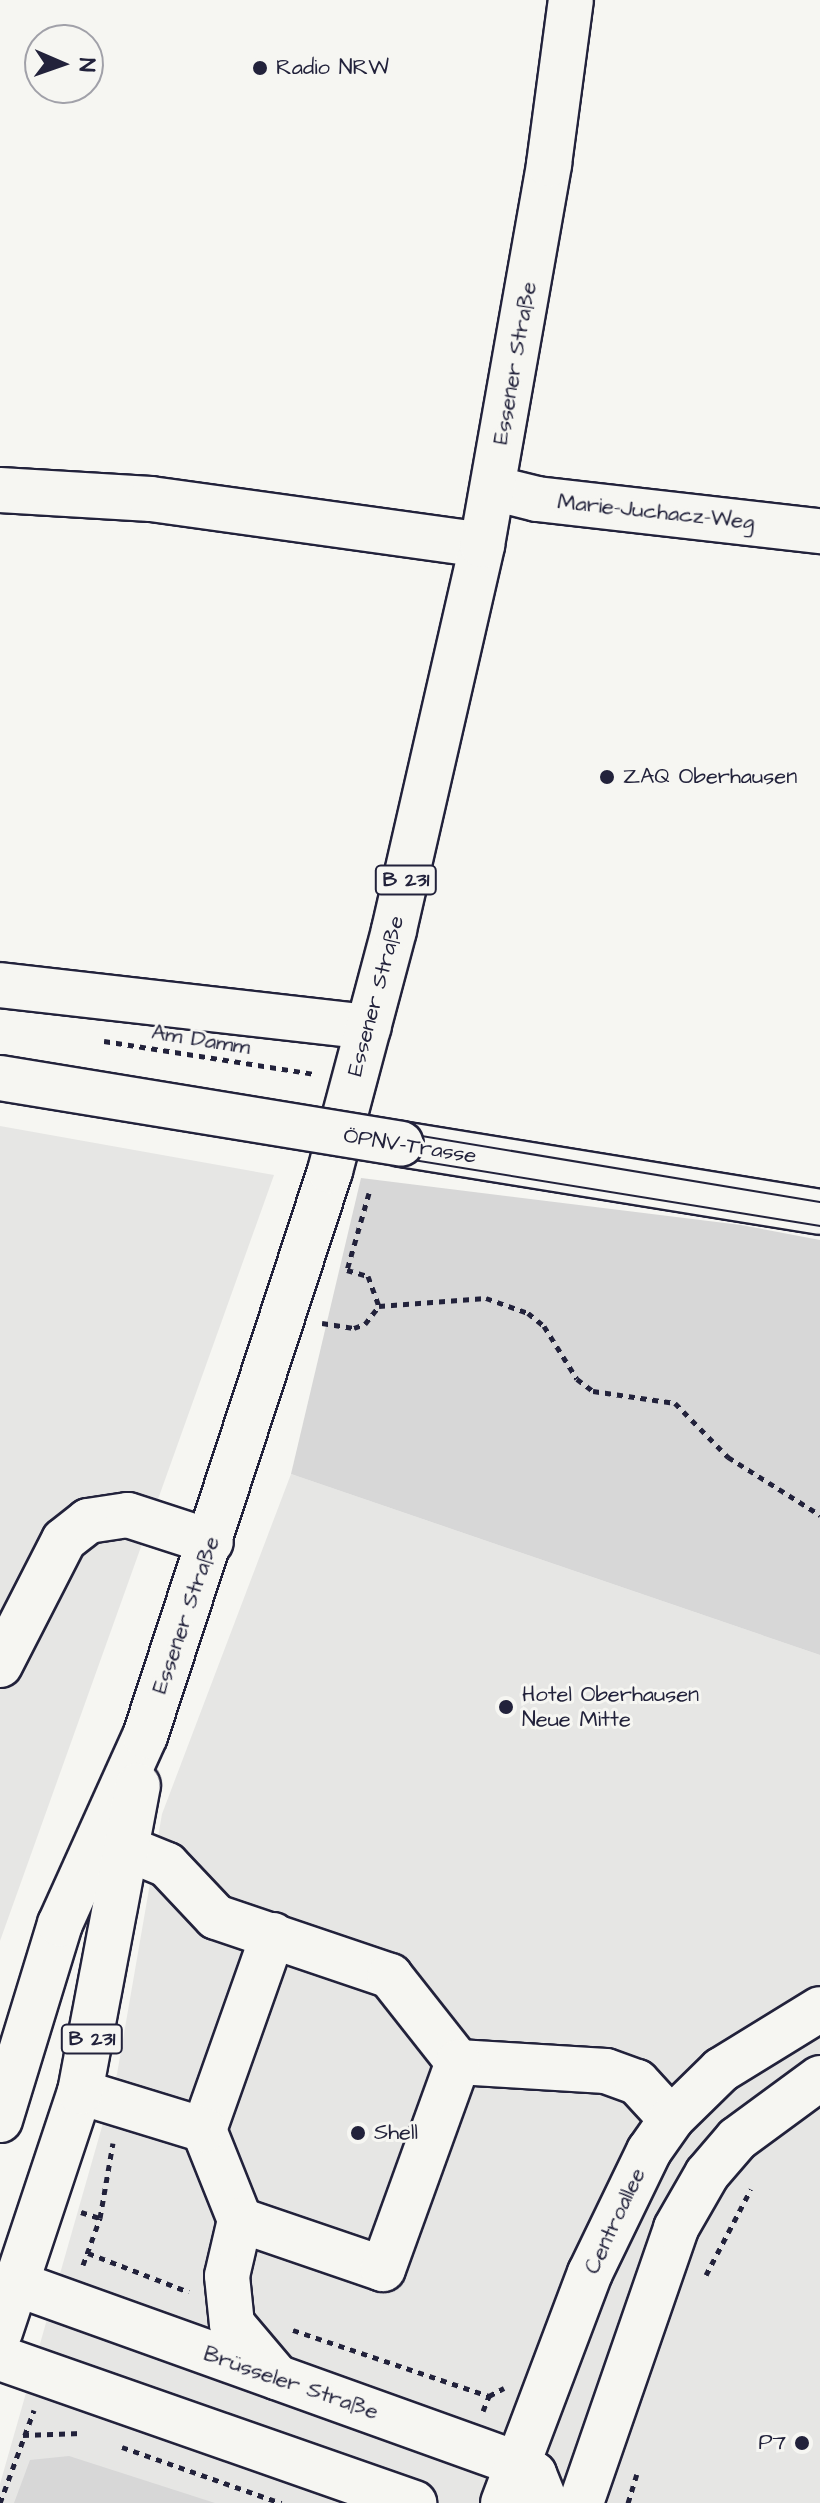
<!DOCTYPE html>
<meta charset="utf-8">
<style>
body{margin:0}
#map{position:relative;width:820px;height:2503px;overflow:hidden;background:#f6f6f2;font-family:"Architects Daughter",sans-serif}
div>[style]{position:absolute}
.built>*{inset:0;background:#e6e6e4}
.green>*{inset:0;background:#d7d7d7}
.path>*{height:5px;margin-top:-2.5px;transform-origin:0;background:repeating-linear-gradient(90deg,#22223b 0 6px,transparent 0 12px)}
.roads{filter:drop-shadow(2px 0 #22223b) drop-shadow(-2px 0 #22223b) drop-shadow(0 2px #22223b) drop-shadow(0 -2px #22223b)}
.minor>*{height:44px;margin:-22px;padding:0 22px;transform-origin:22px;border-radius:22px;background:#f6f6f2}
.major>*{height:44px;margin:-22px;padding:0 22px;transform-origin:22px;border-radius:22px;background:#f6f6f2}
.tram>*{height:2px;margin:-1px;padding:0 1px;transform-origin:1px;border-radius:1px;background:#22223b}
.bridges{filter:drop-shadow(2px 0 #22223b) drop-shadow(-2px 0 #22223b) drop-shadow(0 2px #22223b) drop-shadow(0 -2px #22223b)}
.minor-bridge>*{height:44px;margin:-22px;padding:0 22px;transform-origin:22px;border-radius:22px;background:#f6f6f2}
.dots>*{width:22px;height:22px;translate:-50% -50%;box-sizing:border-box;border:4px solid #f6f6f2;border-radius:50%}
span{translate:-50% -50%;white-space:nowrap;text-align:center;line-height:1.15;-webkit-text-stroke:6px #f6f6f2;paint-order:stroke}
.shield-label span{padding:2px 6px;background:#f6f6f2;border:2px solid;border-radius:6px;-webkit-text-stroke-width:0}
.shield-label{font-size:20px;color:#22223b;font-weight:700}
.poi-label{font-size:22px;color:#22223b}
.left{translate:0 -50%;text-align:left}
.right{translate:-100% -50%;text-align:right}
.street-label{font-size:22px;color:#22223b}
.north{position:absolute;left:24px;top:24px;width:80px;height:80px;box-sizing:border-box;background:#f6f6f2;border:2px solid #a1a1a9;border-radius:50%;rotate:92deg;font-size:22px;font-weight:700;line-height:32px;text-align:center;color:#22223b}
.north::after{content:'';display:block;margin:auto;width:28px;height:36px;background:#22223b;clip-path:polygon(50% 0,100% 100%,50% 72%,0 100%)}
</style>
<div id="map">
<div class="built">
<div style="clip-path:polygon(0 1126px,274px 1175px,0 1941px)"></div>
<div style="clip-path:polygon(291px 1474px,820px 1655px,820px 2503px,0 2503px,0 2484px,117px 2074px,162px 1814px)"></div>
</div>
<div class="green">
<div style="clip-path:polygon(361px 1178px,741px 1225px,820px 1240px,820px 1655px,291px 1474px)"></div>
<div style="clip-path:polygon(69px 2456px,215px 2503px,14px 2503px,30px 2460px)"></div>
</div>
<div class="path">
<div style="left:104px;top:1041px;width:214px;rotate:8.9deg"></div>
<div style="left:369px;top:1193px;width:80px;rotate:105.9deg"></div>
<div style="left:347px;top:1270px;width:22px;rotate:16deg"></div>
<div style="left:368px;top:1276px;width:32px;rotate:70deg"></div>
<div style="left:379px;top:1306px;width:107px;rotate:-4.3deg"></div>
<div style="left:486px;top:1298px;width:45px;rotate:19.7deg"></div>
<div style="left:528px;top:1313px;width:21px;rotate:39deg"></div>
<div style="left:544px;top:1326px;width:62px;rotate:58.1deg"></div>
<div style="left:577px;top:1379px;width:20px;rotate:37deg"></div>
<div style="left:593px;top:1391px;width:83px;rotate:8.3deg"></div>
<div style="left:675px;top:1403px;width:76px;rotate:45.5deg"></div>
<div style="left:728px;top:1457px;width:109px;rotate:32.2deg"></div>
<div style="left:322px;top:1323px;width:32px;rotate:9deg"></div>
<div style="left:354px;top:1328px;width:12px;rotate:-20deg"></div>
<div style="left:365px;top:1324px;width:23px;rotate:-52deg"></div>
<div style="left:81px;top:2212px;width:20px;rotate:18deg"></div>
<div style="left:88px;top:2253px;width:108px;rotate:21.1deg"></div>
<div style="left:83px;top:2265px;width:50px;rotate:-70.1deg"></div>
<div style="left:100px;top:2218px;width:76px;rotate:-80.2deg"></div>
<div style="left:706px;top:2275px;width:97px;rotate:-62.4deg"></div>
<div style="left:293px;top:2330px;width:207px;rotate:18.6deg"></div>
<div style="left:483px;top:2411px;width:16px;rotate:-68deg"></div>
<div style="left:489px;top:2396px;width:17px;rotate:-28deg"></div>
<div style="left:23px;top:2435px;width:59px;rotate:-1.9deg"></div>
<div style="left:122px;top:2447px;width:169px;rotate:19.4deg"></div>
<div style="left:0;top:2503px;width:99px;rotate:-69.9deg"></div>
<div style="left:628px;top:2503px;width:30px;rotate:-73deg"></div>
</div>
<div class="roads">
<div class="minor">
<div style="left:493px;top:488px;width:45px;rotate:14deg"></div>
<div style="left:537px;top:499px;width:285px;rotate:6.5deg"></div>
<div style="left:0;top:490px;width:151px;rotate:3.4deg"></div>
<div style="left:151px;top:499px;width:334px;rotate:7.9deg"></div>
<div style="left:0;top:985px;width:371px;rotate:6.5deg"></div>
<div style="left:401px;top:1144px;width:424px;rotate:9.2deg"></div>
<div style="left:0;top:1665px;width:140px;rotate:-62.9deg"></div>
<div style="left:64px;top:1540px;width:31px;rotate:-38deg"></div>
<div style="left:88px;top:1521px;width:40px;rotate:-8.5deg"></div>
<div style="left:128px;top:1515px;width:87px;rotate:18deg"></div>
<div style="left:128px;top:1849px;width:42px;rotate:22.3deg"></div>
<div style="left:167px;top:1865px;width:71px;rotate:46.7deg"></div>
<div style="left:216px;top:1917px;width:184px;rotate:18.7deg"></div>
<div style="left:390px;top:1976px;width:110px;rotate:51.7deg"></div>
<div style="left:458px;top:2062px;width:148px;rotate:3.5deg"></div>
<div style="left:606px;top:2071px;width:33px;rotate:20deg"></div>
<div style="left:637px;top:2082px;width:50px;rotate:47.4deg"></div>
<div style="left:273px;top:1935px;width:207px;rotate:109.5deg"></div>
<div style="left:204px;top:2130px;width:97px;rotate:68.2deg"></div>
<div style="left:240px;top:2220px;width:57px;rotate:103.1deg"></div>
<div style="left:227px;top:2276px;width:48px;rotate:84.1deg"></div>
<div style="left:232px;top:2324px;width:70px;rotate:49.7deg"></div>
<div style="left:80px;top:2092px;width:130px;rotate:17deg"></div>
<div style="left:240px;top:2220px;width:151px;rotate:18.9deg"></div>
<div style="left:383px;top:2269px;width:220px;rotate:-70.1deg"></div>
<div style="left:17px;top:2284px;width:532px;rotate:19.76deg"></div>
<div style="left:518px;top:2464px;width:19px;rotate:32deg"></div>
<div style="left:534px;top:2474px;width:31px;rotate:68deg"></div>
<div style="left:0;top:2358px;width:439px;rotate:19.3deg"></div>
<div style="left:503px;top:2503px;width:246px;rotate:-69.3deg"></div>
<div style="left:590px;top:2273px;width:136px;rotate:-64.2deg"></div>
<div style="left:649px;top:2151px;width:39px;rotate:-55deg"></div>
<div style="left:671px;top:2119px;width:70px;rotate:-44.4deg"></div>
<div style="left:721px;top:2070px;width:116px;rotate:-31.6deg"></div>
<div style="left:581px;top:2503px;width:291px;rotate:-70.9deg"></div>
<div style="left:676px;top:2228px;width:62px;rotate:-60.1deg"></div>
<div style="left:707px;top:2174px;width:46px;rotate:-49.4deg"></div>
<div style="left:737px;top:2139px;width:103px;rotate:-36.3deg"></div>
</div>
<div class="major">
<div style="left:0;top:2120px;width:205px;rotate:-73deg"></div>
<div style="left:60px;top:1924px;width:206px;rotate:-65.7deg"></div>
<div style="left:145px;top:1736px;width:595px;rotate:-71.87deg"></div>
<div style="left:330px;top:1171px;width:249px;rotate:-75.1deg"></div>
<div style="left:394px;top:930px;width:395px;rotate:-77.1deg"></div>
<div style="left:482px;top:545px;width:387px;rotate:-80deg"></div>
<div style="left:549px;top:164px;width:165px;rotate:-82.4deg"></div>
<div style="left:0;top:2332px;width:253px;rotate:-71.6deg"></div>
<div style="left:80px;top:2092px;width:312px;rotate:-79.3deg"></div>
</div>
</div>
<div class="tram">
<div style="left:0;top:1066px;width:831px;rotate:9.42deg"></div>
<div style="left:0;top:1093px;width:831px;rotate:9.21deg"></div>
</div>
<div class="bridges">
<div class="minor-bridge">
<div style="left:0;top:1078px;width:406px;rotate:9.3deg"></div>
</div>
</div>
<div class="dots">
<div style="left:260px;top:68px;background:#22223b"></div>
<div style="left:607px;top:777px;background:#22223b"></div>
<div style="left:506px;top:1707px;background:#22223b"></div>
<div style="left:358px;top:2133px;background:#22223b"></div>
<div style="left:802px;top:2443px;background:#22223b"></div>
</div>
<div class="shield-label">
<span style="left:406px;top:880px">B 231</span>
<span style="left:92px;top:2039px">B 231</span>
</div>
<div class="poi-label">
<span class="left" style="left:276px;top:68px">Radio NRW</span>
<span class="left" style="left:623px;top:777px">ZAQ Oberhausen</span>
<span class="left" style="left:522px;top:1707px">Hotel Oberhausen<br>Neue Mitte</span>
<span class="left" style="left:374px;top:2133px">Shell</span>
<span class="right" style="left:786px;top:2443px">P7</span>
</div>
<div class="street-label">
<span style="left:515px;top:363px;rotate:-80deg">Essener Straße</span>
<span style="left:656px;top:512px;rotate:6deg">Marie-Juchacz-Weg</span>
<span style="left:376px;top:996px;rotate:-75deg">Essener Straße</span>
<span style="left:201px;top:1040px;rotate:9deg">Am Damm</span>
<span style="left:410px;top:1146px;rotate:9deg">ÖPNV-Trasse</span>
<span style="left:186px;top:1615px;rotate:-71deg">Essener Straße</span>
<span style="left:615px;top:2221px;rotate:-65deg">Centroallee</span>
<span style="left:291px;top:2383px;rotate:19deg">Brüsseler Straße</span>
</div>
<div class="north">N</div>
</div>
